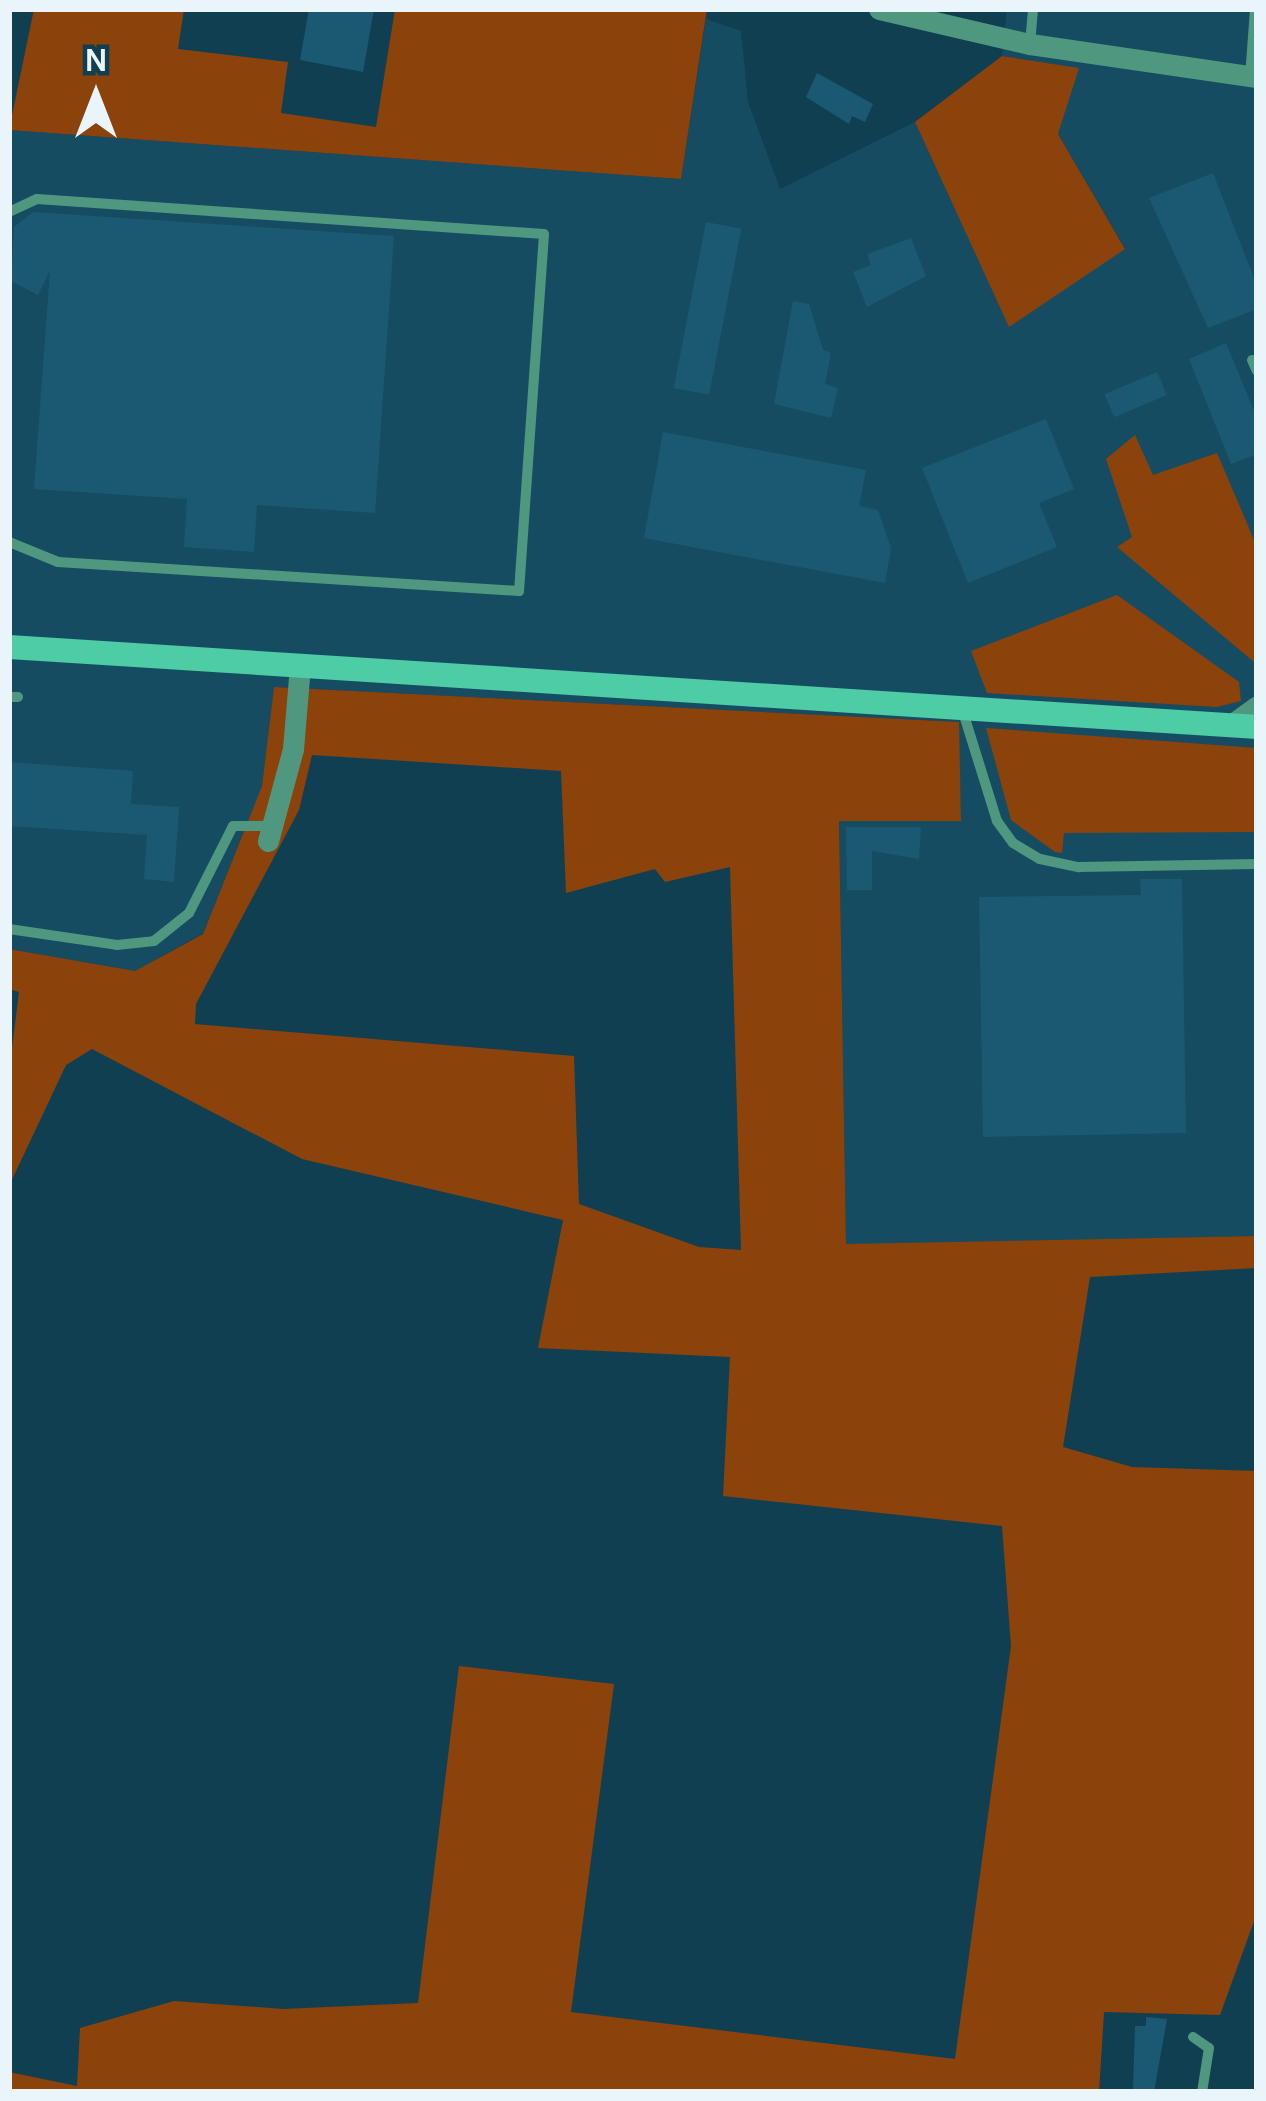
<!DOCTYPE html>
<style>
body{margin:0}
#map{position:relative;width:1266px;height:2101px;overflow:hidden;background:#113f52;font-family:Karla,sans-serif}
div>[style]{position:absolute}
.built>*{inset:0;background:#154c62}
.green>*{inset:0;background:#8c420b}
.building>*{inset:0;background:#1b5972;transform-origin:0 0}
.service>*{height:10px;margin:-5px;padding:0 5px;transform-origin:5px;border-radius:5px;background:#4f987f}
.minor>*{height:21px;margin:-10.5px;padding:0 10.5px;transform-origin:10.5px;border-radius:10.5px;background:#4f987f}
.secondary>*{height:24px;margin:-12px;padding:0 12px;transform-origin:12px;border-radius:12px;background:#4ecca6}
span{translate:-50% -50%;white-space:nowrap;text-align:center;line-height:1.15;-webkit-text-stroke:9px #113f52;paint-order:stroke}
.frame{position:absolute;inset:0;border:12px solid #eaf5fb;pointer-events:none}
.north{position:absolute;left:36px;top:36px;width:120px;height:120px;-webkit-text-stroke:9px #113f52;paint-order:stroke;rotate:0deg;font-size:33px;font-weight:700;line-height:48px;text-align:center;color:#eaf5fb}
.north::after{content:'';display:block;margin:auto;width:42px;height:54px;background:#eaf5fb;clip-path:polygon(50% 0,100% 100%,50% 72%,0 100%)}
</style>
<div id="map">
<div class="built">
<div style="clip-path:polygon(1007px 9px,1257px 9px,1257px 1236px,846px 1245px,839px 820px,961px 821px,958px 722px,274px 687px,262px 786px,203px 933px,135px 971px,9px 949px,9px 130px,681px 179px,706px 19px,741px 31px,748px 102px,780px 189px,915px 122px,1009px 326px,1125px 248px,1058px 134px,1078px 68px,1002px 56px)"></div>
</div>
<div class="green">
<div style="clip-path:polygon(34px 9px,184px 9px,178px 49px,288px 62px,281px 113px,376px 127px,395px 9px,707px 9px,681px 179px,9px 130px)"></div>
<div style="clip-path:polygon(1002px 56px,1079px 68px,1058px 134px,1125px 249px,1009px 327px,915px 122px)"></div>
<div style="clip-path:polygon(1135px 435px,1153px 475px,1217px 453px,1257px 547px,1254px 662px,1117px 547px,1132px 537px,1106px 459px)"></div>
<div style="clip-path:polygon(1117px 595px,1239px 682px,1241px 701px,1217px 707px,987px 693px,971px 651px)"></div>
<div style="clip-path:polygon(evenodd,274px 687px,959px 722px,961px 821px,839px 821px,846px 1244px,1257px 1236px,1257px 1268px,1090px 1277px,1063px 1447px,1132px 1467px,1257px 1471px,1257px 1913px,1220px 2015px,1104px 2012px,1099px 2092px,9px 2092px,9px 2072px,77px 2086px,80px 2028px,174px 2001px,283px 2009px,418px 2003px,459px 1666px,614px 1684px,571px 2012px,955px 2059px,1011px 1646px,1002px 1526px,723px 1496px,730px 1357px,538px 1348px,563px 1220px,302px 1159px,92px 1049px,66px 1065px,9px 1186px,9px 1072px,19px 992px,9px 989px,9px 949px,135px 971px,203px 934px,262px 786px,274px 687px,312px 755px,561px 771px,566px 893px,655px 869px,665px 882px,730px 867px,741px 1250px,699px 1247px,579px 1204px,574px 1056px,195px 1024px,196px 1004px,299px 810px,312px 755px)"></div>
<div style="clip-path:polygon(986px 728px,1257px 748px,1257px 832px,1064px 833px,1062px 853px,1055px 852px,1011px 820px)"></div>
</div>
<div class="building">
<div style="clip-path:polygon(309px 9px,374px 9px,363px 72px,300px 60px)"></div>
<div style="clip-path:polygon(817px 73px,873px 104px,865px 122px,852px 116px,849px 124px,806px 97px)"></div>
<div style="clip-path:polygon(1213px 173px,1257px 286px,1257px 309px,1208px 328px,1149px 198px)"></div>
<div style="clip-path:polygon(33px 212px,394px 236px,375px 513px,257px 505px,254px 552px,184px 547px,187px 499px,34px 489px,50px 271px,38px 295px,11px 281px,14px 227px)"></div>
<div style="left:706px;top:222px;width:36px;height:169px;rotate:11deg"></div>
<div style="clip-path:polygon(911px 238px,926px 276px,867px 307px,853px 272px,871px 265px,867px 254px)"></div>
<div style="clip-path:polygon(793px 301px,809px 304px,823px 350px,831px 353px,825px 384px,838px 388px,831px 418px,774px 404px)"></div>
<div style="clip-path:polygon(1226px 343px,1257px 418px,1257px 454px,1231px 464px,1189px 359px)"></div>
<div style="left:1157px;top:372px;width:25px;height:57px;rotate:67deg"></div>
<div style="clip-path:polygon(1046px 419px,1074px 489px,1039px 503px,1057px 547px,968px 583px,922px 468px)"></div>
<div style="clip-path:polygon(663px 432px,866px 470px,859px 506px,878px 510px,891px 548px,885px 583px,644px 538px)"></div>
<div style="clip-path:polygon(9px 762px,133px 771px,131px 804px,179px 807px,174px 882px,144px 879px,147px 835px,9px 826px)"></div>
<div style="clip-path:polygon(846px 827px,921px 827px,919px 859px,872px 851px,872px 890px,847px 890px)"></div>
<div style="clip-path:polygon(1140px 879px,1182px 879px,1186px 1133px,983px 1137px,979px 897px,1141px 895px)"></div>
<div style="clip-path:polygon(1146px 2017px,1167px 2019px,1154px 2092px,1133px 2090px,1135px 2026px,1146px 2026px)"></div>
</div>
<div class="service">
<div style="left:1030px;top:44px;width:35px;rotate:-85deg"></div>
<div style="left:1250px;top:77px;width:68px;rotate:-85.8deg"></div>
<div style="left:9px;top:212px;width:31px;rotate:-25deg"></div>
<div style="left:37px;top:199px;width:508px;rotate:3.95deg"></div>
<div style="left:544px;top:234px;width:358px;rotate:94deg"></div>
<div style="left:519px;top:591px;width:462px;rotate:-176.4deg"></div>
<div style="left:58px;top:562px;width:53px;rotate:-157.8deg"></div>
<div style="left:1252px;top:360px;width:12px;rotate:66deg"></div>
<div style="left:9px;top:697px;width:9px"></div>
<div style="left:963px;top:712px;width:114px;rotate:72.7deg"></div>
<div style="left:997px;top:821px;width:27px;rotate:54deg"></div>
<div style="left:1013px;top:843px;width:31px;rotate:31deg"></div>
<div style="left:1040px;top:859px;width:40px;rotate:12deg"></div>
<div style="left:1079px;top:867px;width:178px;rotate:-1deg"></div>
<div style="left:9px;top:929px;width:109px;rotate:8.4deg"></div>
<div style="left:117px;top:945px;width:37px;rotate:-6deg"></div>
<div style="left:154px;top:941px;width:45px;rotate:-38.7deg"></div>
<div style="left:189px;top:913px;width:97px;rotate:-63.2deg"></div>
<div style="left:233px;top:826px;width:39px"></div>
<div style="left:1193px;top:2037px;width:19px;rotate:35deg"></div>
<div style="left:1209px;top:2048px;width:45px;rotate:99deg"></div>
</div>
<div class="minor">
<div style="left:879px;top:9px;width:155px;rotate:13.1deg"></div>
<div style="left:1030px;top:44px;width:229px;rotate:8.3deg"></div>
<div style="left:1231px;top:725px;width:32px;rotate:-36deg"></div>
<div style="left:268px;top:841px;width:95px;rotate:-74.8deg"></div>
<div style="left:293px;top:749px;width:84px;rotate:-85.2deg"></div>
</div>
<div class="secondary">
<div style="left:9px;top:647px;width:1251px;rotate:3.67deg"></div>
</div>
<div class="frame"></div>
<div class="north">N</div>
</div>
